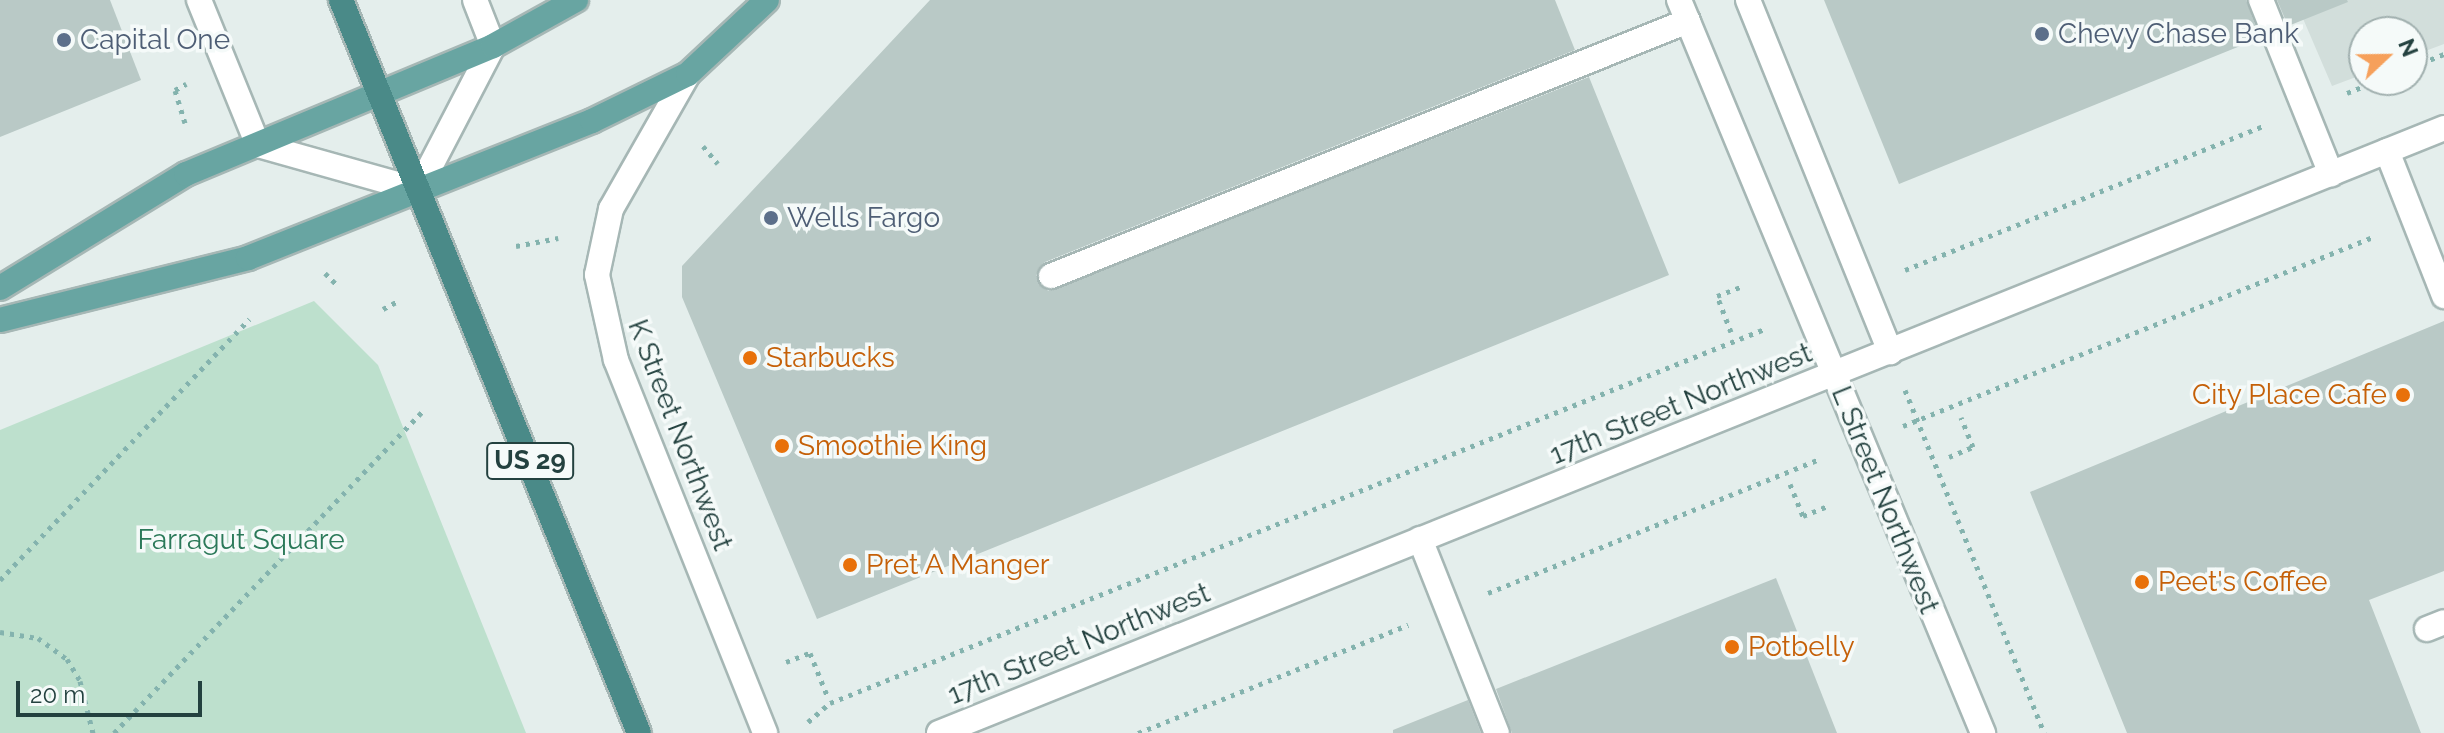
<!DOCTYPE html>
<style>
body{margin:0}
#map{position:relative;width:2444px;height:733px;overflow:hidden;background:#e4eeec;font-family:Raleway,sans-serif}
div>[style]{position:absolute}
.built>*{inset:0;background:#d2dedb}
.green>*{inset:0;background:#bde0cd}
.building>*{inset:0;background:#b9c9c6}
.path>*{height:5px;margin-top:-2.5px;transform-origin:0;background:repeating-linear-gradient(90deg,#84b3ae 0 4px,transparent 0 10px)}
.roads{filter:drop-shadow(2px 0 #a6b7b5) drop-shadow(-2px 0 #a6b7b5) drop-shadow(0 2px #a6b7b5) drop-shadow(0 -2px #a6b7b5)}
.service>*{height:24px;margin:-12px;padding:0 12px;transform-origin:12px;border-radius:12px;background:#fff}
.tertiary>*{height:24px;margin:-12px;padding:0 12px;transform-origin:12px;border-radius:12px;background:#fff}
.secondary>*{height:24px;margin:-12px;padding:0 12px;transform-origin:12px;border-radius:12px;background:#fff}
.primary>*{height:24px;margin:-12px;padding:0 12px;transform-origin:12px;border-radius:12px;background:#68a5a2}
.trunk>*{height:24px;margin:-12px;padding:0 12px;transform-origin:12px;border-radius:12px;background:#4a8a88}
.dots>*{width:22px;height:22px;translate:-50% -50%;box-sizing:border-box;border:4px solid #f5faf9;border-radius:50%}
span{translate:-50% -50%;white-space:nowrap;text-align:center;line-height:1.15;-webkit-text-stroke:7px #f5faf9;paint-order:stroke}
.shield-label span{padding:2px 6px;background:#f5faf9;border:2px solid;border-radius:6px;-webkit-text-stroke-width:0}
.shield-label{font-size:26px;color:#23413f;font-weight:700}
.service-label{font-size:28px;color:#4e5e75}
.left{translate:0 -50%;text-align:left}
.food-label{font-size:28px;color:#c56008}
.right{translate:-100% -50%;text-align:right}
.street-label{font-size:28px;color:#23413f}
.park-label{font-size:28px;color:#2b7959}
.north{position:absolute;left:2348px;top:16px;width:80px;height:80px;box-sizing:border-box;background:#f5faf9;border:2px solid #a1b0af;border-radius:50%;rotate:68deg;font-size:22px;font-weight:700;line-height:32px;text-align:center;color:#23413f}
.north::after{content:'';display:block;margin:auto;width:28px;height:36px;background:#f6a05b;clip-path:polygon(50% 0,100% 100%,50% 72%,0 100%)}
.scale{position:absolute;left:16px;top:681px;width:186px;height:36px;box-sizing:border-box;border:4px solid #23413f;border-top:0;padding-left:10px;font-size:24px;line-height:28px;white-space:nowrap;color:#23413f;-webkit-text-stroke:6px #f5faf9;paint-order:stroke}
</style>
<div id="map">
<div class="built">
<div style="clip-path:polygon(2295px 0,2444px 0,2444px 44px,2412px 56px,2412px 32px,2364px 32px,2364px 74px,2332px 86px)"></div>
</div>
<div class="green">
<div style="clip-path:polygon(314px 301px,378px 365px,526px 733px,0 733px,0 430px)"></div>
</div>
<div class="building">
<div style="clip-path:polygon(0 0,110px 0,141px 80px,0 137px)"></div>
<div style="clip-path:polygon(930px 0,1555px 0,1575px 50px,1045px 262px,1036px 275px,1048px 291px,1589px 77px,1669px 275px,817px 619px,682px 297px,682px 266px)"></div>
<div style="clip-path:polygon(1824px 0,2246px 0,2260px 38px,1899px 184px)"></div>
<div style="clip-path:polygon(2277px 0,2347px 0,2348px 2px,2288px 26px)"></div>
<div style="clip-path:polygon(2444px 321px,2444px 571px,2369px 600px,2421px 733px,2127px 733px,2030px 492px)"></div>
<div style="clip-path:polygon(1776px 578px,1837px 733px,1512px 733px,1496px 689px)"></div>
<div style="clip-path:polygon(1468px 700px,1481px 733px,1393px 733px,1393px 730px)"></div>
</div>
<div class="path">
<div style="left:2412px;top:67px;width:35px;rotate:-22deg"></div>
<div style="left:2347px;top:93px;width:35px;rotate:-22deg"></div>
<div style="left:185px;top:123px;width:34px;rotate:-107deg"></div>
<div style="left:175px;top:90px;width:13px;rotate:-29deg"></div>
<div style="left:703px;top:146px;width:23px;rotate:50deg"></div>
<div style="left:516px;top:246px;width:43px;rotate:-10.8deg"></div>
<div style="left:1905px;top:270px;width:386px;rotate:-21.9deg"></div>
<div style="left:325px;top:273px;width:16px;rotate:45deg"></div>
<div style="left:383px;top:309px;width:15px;rotate:-28deg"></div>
<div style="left:1731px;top:332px;width:39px;rotate:-111deg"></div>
<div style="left:1717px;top:296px;width:25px;rotate:-21deg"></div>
<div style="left:1905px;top:390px;width:370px;rotate:67.9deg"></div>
<div style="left:1903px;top:426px;width:507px;rotate:-21.91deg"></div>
<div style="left:1949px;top:457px;width:26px;rotate:-23deg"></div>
<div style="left:1973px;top:447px;width:32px;rotate:-112deg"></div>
<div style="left:1790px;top:484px;width:35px;rotate:68deg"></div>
<div style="left:1803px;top:516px;width:29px;rotate:-22deg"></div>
<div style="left:0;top:580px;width:361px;rotate:-46.3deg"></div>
<div style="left:1488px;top:593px;width:358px;rotate:-22deg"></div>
<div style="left:0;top:632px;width:38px;rotate:9deg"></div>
<div style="left:38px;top:638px;width:36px;rotate:36deg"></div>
<div style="left:67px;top:659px;width:26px;rotate:59deg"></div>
<div style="left:80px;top:681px;width:54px;rotate:76deg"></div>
<div style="left:786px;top:662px;width:26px;rotate:-21deg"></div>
<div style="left:810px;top:653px;width:45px;rotate:68deg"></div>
<div style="left:808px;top:722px;width:29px;rotate:-41deg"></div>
<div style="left:830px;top:703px;width:1009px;rotate:-21.81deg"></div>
<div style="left:114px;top:733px;width:449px;rotate:-46.2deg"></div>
<div style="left:1138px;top:733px;width:291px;rotate:-21.8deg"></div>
</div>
<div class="roads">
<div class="service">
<div style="left:2261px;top:0;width:188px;rotate:68.1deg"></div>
<div style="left:2387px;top:151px;width:156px;rotate:68.5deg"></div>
<div style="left:1051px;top:276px;width:686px;rotate:-21.82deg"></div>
<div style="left:1420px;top:539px;width:209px;rotate:68.4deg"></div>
<div style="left:2427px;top:629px;width:18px;rotate:-22deg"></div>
</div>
<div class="tertiary">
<div style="left:199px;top:0;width:157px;rotate:67.9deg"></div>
<div style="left:258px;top:145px;width:166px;rotate:15.7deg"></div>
<div style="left:418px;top:190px;width:162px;rotate:-62.5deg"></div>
<div style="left:493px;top:46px;width:49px;rotate:-111.4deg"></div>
<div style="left:688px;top:74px;width:155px;rotate:119.7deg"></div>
<div style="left:611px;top:209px;width:67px;rotate:102deg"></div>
<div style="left:597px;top:275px;width:87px;rotate:77.4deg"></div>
<div style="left:616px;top:360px;width:402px;rotate:68.2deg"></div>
</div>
<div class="secondary">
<div style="left:1679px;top:0;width:794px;rotate:67.47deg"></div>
<div style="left:1748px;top:0;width:380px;rotate:68deg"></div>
<div style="left:939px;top:733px;width:1622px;rotate:-21.9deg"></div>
</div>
<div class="primary">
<div style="left:0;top:288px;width:218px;rotate:-31.5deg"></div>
<div style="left:186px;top:174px;width:333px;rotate:-22.6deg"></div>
<div style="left:493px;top:46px;width:95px;rotate:-29deg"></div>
<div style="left:0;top:320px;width:256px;rotate:-14deg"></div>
<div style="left:248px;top:258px;width:370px;rotate:-21.7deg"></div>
<div style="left:592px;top:121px;width:107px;rotate:-26.1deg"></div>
<div style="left:688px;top:74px;width:108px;rotate:-43.1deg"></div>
</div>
<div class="trunk">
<div style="left:341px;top:0;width:791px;rotate:67.88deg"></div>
</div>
</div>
<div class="dots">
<div style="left:2042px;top:34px;background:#5c6f8a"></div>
<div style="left:64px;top:40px;background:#5c6f8a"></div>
<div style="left:771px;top:218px;background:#5c6f8a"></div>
<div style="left:750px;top:358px;background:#e8710a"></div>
<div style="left:2403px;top:395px;background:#e8710a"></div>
<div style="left:782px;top:446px;background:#e8710a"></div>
<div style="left:850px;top:565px;background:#e8710a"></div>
<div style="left:2142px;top:582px;background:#e8710a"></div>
<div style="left:1732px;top:647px;background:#e8710a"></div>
</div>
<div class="shield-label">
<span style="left:530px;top:461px">US 29</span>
</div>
<div class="service-label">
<span class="left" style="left:2058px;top:34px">Chevy Chase Bank</span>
<span class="left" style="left:80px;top:40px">Capital One</span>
<span class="left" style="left:787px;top:218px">Wells Fargo</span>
</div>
<div class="food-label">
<span class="left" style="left:766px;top:358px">Starbucks</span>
<span class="right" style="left:2387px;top:395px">City Place Cafe</span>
<span class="left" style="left:798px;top:446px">Smoothie King</span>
<span class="left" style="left:866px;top:565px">Pret A Manger</span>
<span class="left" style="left:2158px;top:582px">Peet's Coffee</span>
<span class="left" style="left:1748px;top:647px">Potbelly</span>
</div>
<div class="street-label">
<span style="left:1681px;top:404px;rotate:-22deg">17th Street Northwest</span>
<span style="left:680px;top:435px;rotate:69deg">K Street Northwest</span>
<span style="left:1885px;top:500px;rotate:68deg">L Street Northwest</span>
<span style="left:1079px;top:644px;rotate:-22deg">17th Street Northwest</span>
</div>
<div class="park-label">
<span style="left:241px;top:540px">Farragut Square</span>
</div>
<div class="north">N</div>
<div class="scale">20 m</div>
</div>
